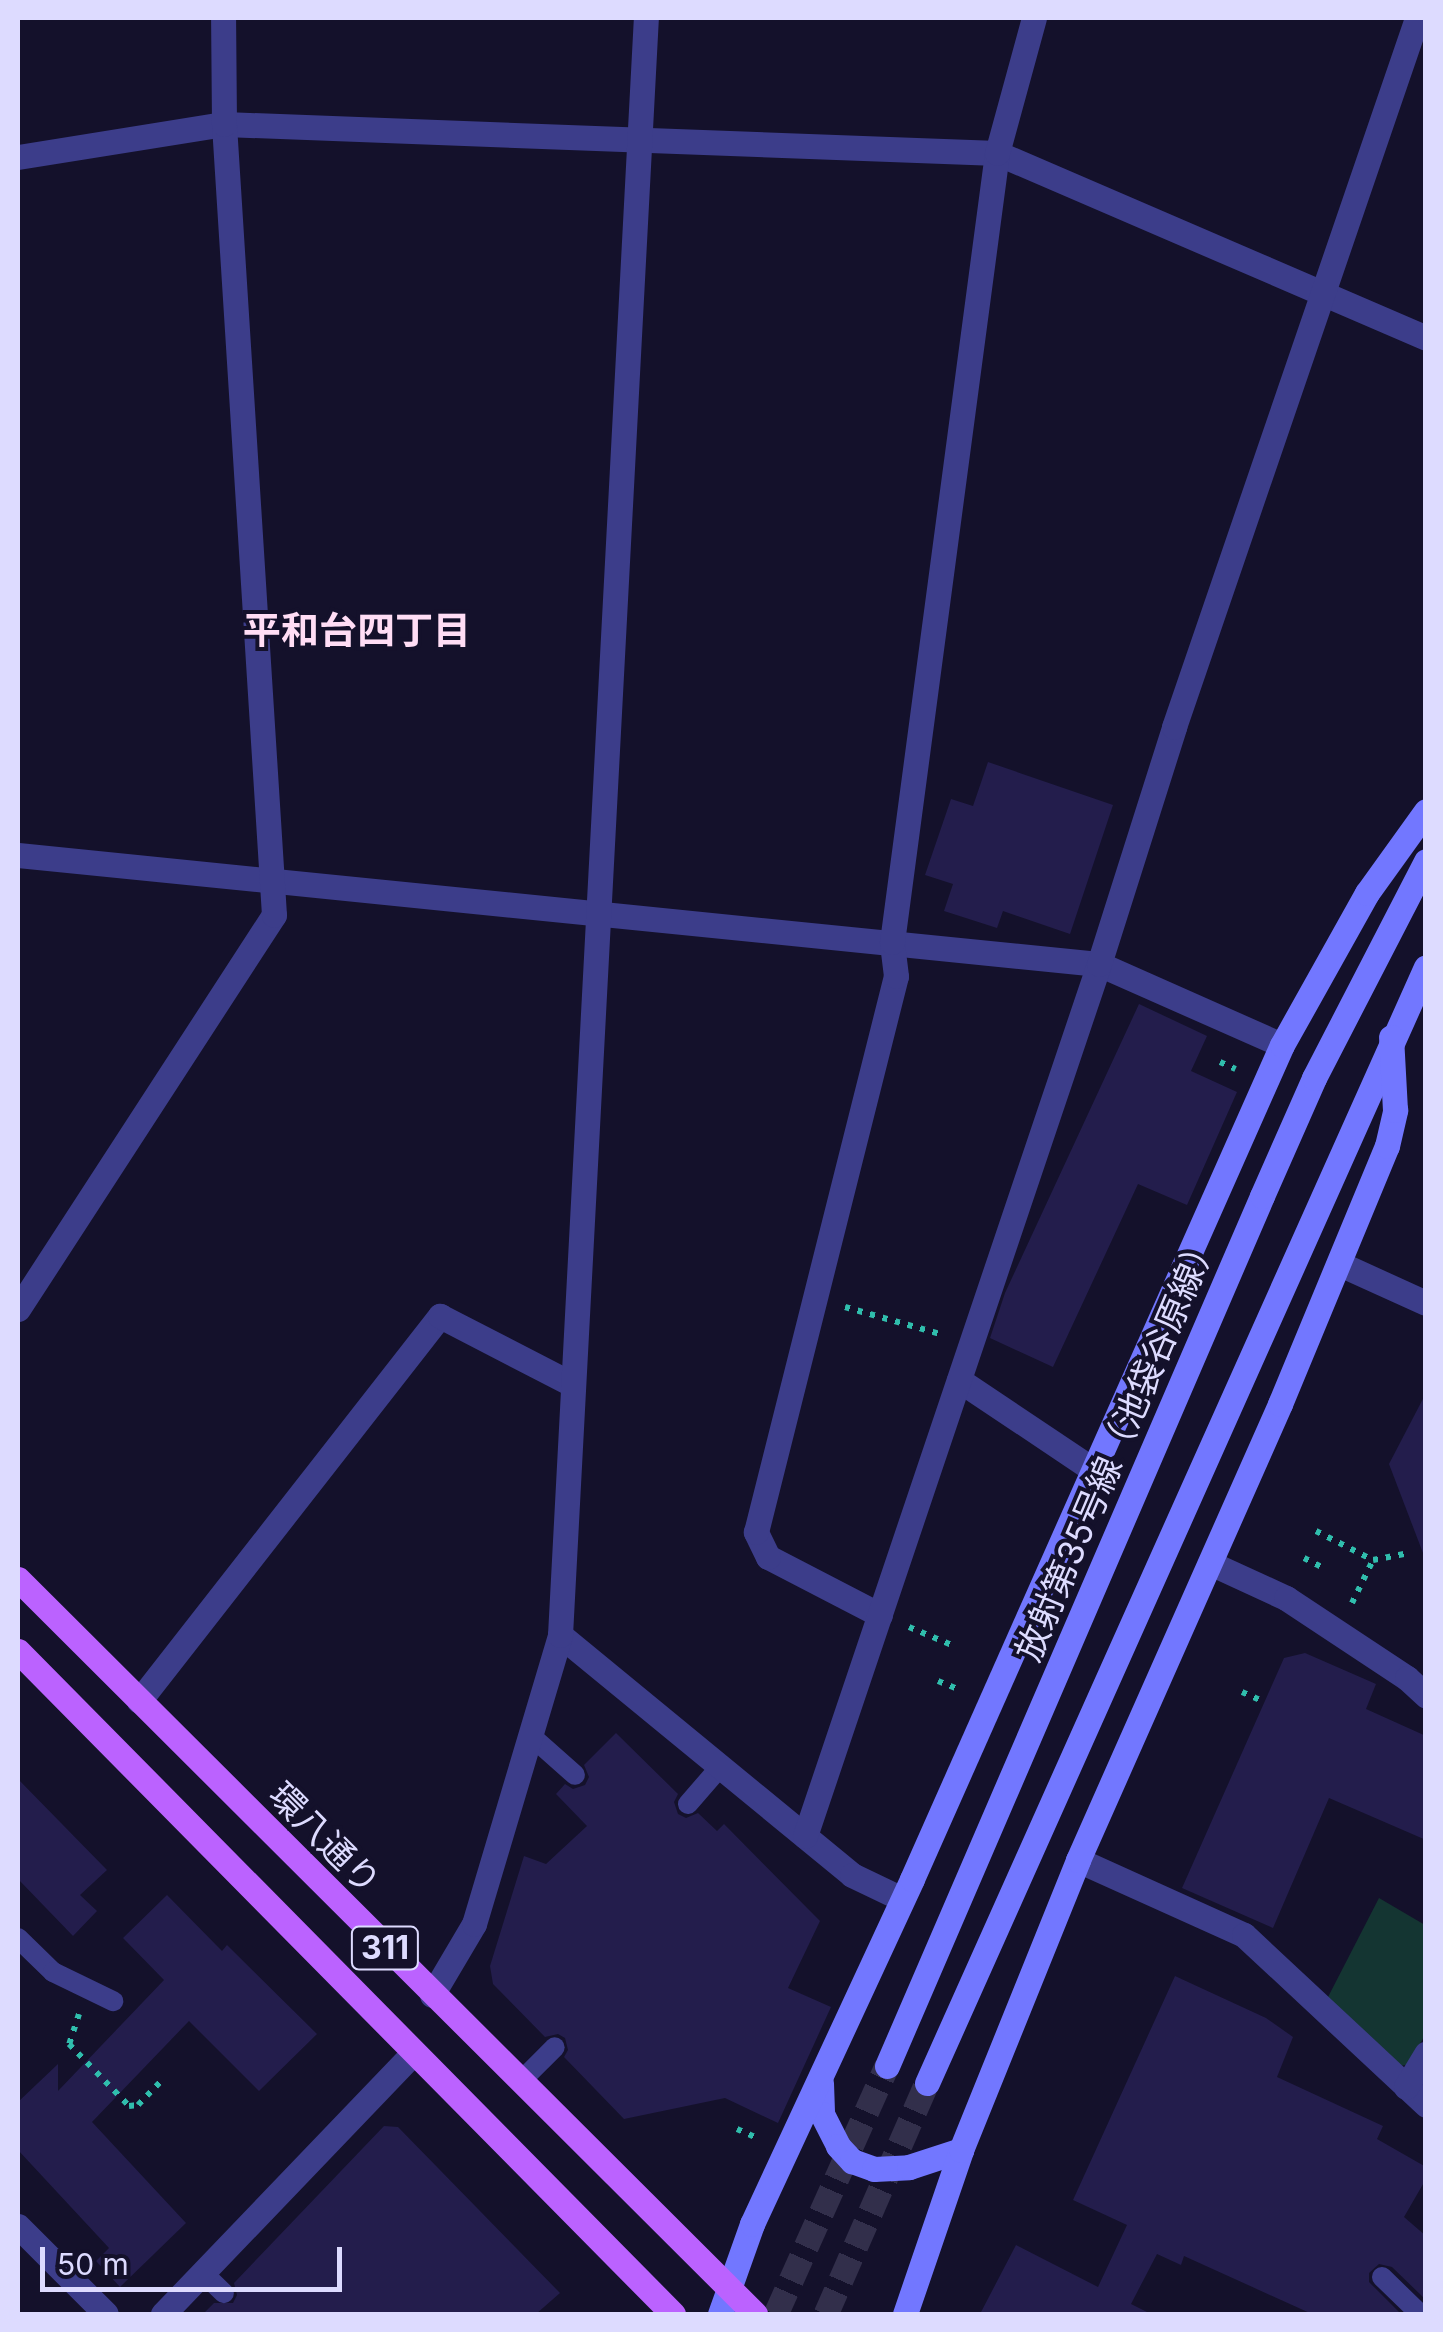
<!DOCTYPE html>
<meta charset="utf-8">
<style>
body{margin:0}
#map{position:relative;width:1443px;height:2332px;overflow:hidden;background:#14112b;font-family:Inter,"Noto Sans JP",sans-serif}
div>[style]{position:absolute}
.green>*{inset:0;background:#143532}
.building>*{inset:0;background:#231d4c}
.secondary-tunnel>*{height:25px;margin-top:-12.5px;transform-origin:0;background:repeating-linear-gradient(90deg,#322f4b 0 25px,transparent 0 37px)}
.path>*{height:6px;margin-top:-3px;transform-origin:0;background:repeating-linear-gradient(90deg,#30bead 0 5px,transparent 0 13px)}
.lane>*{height:20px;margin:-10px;padding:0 10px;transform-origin:10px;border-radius:10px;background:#3c3d8a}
.street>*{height:25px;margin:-12.5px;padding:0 12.5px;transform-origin:12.5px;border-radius:12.5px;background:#3c3d8a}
.secondary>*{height:25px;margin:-12.5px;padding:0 12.5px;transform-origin:12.5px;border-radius:12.5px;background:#7277ff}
.primary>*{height:25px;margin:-12.5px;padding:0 12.5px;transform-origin:12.5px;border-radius:12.5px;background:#bb62ff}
span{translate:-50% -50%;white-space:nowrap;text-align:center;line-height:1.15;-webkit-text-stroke:8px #14112b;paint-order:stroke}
.shield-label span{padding:2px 8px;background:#14112b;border:2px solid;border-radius:8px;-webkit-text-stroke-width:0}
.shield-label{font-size:32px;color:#dddbff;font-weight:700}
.street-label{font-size:35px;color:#dddbff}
.neighbourhood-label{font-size:38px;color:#ffddf5;font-weight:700}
.frame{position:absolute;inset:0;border:20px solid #dddbff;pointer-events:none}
.scale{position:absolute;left:40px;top:2247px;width:302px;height:45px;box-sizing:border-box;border:5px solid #dddbff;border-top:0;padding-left:12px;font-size:30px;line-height:35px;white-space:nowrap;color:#dddbff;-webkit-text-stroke:8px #14112b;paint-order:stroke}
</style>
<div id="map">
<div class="green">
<div style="clip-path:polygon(1379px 1898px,1425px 1925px,1425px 2035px,1408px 2065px,1395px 2066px,1327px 1999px)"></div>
</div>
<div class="building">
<div style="clip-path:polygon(988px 762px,1113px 805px,1070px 934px,1003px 911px,997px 928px,944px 911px,953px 884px,925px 875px,951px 799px,973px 806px)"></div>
<div style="clip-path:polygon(1139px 1004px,1207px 1036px,1191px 1071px,1237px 1092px,1187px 1205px,1138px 1184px,1053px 1367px,990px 1338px,1005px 1293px)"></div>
<div style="clip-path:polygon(1426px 1393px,1426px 1553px,1423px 1553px,1389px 1464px)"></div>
<div style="clip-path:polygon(1305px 1653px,1376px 1684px,1366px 1709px,1426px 1736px,1426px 1840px,1329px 1798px,1273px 1928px,1182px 1888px,1284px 1658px)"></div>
<div style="clip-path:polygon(616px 1733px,678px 1794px,674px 1802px,678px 1814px,686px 1818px,698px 1813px,717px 1831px,724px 1824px,820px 1921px,788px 1988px,831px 2007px,778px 2123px,725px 2098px,624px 2119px,564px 2057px,568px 2050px,565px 2038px,558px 2034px,545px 2037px,493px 1984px,490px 1966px,524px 1856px,546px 1864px,587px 1826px,556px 1794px,565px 1784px,573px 1789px,585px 1785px,589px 1777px,584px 1765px)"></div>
<div style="clip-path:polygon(18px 1779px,107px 1870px,80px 1895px,97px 1911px,73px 1936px,18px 1879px)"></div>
<div style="clip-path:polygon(167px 1895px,222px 1951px,227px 1945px,317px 2034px,259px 2091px,189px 2021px,92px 2122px,186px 2223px,120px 2287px,96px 2261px,109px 2248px,18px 2150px,18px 2102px,58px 2064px,58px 2091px,164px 1980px,123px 1938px)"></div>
<div style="clip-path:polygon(1175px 1976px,1266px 2018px,1293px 2037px,1277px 2077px,1383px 2126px,1377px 2139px,1426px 2167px,1426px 2179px,1404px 2217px,1426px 2236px,1426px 2300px,1392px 2267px,1379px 2264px,1369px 2273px,1369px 2282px,1401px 2314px,1312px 2314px,1184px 2256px,1181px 2265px,1157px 2254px,1131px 2304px,1151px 2314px,980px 2314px,1016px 2245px,1098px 2287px,1127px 2225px,1073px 2200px)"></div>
<div style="clip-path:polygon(384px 2126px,398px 2127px,560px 2293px,536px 2314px,203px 2314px,214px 2303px,233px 2303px,237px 2295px,234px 2283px)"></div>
</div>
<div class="secondary-tunnel">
<div style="left:776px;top:2314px;width:272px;rotate:-65.9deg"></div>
<div style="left:826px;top:2314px;width:252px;rotate:-66.4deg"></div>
</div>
<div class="path">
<div style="left:1220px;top:1062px;width:17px;rotate:24deg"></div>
<div style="left:845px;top:1307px;width:103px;rotate:15.8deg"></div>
<div style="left:1316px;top:1531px;width:64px;rotate:27deg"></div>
<div style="left:1304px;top:1558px;width:20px;rotate:27deg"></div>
<div style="left:1352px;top:1603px;width:48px;rotate:-64deg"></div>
<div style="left:1373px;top:1560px;width:38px;rotate:-11deg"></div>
<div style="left:909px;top:1627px;width:49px;rotate:22.9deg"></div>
<div style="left:938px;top:1681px;width:24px;rotate:22deg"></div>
<div style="left:1242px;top:1692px;width:24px;rotate:24deg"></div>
<div style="left:79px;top:2014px;width:32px;rotate:108deg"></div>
<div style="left:69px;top:2044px;width:86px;rotate:45.9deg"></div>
<div style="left:129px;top:2106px;width:9px;rotate:-6deg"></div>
<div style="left:138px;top:2105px;width:33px;rotate:-46deg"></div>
<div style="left:737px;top:2129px;width:22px;rotate:24deg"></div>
</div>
<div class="lane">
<div style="left:530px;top:1735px;width:60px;rotate:41.6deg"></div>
<div style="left:688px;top:1804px;width:49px;rotate:-49.1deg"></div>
<div style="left:18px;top:1938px;width:49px;rotate:44.2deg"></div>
<div style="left:53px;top:1972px;width:67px;rotate:25.8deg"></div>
<div style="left:520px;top:2082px;width:49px;rotate:-45deg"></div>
<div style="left:203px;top:2273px;width:29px;rotate:44deg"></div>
<div style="left:1382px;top:2277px;width:53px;rotate:44.2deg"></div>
</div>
<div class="street">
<div style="left:18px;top:157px;width:209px;rotate:-9.1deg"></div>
<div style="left:224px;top:124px;width:774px;rotate:2.15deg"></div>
<div style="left:997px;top:153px;width:467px;rotate:23.3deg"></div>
<div style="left:18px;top:855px;width:1086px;rotate:5.76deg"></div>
<div style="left:1099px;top:964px;width:200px;rotate:23.9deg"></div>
<div style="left:1340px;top:1264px;width:94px;rotate:24.4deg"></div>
<div style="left:18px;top:1309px;width:470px;rotate:-57deg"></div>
<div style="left:274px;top:915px;width:793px;rotate:-93.62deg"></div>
<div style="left:224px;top:124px;width:106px;rotate:-90.5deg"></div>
<div style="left:959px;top:1380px;width:160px;rotate:33.8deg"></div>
<div style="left:1210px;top:1563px;width:84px;rotate:24.7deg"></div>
<div style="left:1286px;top:1598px;width:145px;rotate:33.5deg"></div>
<div style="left:1407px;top:1678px;width:26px;rotate:43deg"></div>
<div style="left:880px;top:1615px;width:126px;rotate:-152.6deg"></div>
<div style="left:768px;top:1557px;width:28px;rotate:-116deg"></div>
<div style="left:756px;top:1532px;width:573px;rotate:-75.87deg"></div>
<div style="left:896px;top:976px;width:34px;rotate:-97deg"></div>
<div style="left:892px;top:942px;width:796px;rotate:-82.42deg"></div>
<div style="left:997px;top:153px;width:140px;rotate:-74.7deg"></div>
<div style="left:560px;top:1635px;width:378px;rotate:39.4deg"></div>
<div style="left:852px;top:1875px;width:55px;rotate:25.6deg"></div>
<div style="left:139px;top:1701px;width:489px;rotate:-52deg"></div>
<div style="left:440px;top:1316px;width:148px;rotate:27.3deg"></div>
<div style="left:805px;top:1836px;width:920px;rotate:-71.37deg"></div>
<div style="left:1099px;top:964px;width:249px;rotate:-72.4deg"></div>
<div style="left:1174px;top:727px;width:749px;rotate:-71.08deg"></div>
<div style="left:1078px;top:1860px;width:182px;rotate:24.3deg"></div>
<div style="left:1244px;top:1935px;width:249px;rotate:43deg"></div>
<div style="left:432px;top:1995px;width:82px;rotate:-59.4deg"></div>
<div style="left:474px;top:1924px;width:302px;rotate:-73.4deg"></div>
<div style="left:560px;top:1635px;width:1619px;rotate:-86.96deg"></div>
<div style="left:1406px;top:2087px;width:39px;rotate:-59deg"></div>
<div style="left:18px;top:2226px;width:124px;rotate:45deg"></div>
<div style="left:163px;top:2314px;width:361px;rotate:-46.2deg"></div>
</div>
<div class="secondary">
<div style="left:887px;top:2066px;width:947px;rotate:-66.68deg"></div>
<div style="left:1262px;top:1196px;width:129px;rotate:-66.2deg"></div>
<div style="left:1314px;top:1078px;width:244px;rotate:-62.7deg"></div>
<div style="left:821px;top:2083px;width:31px;rotate:88deg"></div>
<div style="left:822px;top:2114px;width:36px;rotate:63deg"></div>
<div style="left:838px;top:2146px;width:21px;rotate:47deg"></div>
<div style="left:852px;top:2161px;width:23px;rotate:20deg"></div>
<div style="left:874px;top:2169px;width:35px;rotate:-3deg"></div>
<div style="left:909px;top:2167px;width:55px;rotate:-18.1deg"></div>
<div style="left:927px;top:2083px;width:1222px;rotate:-65.91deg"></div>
<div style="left:720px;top:2314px;width:96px;rotate:-70.4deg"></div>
<div style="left:752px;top:2224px;width:380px;rotate:-65.1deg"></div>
<div style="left:912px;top:1879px;width:912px;rotate:-66.08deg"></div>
<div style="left:1282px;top:1045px;width:174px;rotate:-60.8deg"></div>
<div style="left:1367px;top:893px;width:101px;rotate:-54.3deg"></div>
<div style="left:905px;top:2314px;width:173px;rotate:-71.1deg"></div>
<div style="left:961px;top:2150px;width:313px;rotate:-68deg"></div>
<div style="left:1078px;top:1860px;width:499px;rotate:-66.1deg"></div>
<div style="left:1280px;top:1404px;width:279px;rotate:-67.5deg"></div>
<div style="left:1387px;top:1146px;width:37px;rotate:-77deg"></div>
<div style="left:1395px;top:1110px;width:73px;rotate:-93.1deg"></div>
</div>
<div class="primary">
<div style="left:18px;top:1579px;width:1041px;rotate:44.92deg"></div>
<div style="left:18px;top:1651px;width:932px;rotate:45.35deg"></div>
</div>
<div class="shield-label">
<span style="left:385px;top:1948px">311</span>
</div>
<div class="street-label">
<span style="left:1116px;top:1446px;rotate:-67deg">放射第35号線（池袋谷原線）</span>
<span style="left:325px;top:1838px;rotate:45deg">環八通り</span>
</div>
<div class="neighbourhood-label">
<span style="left:357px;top:631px">平和台四丁目</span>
</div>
<div class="frame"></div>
<div class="scale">50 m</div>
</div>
